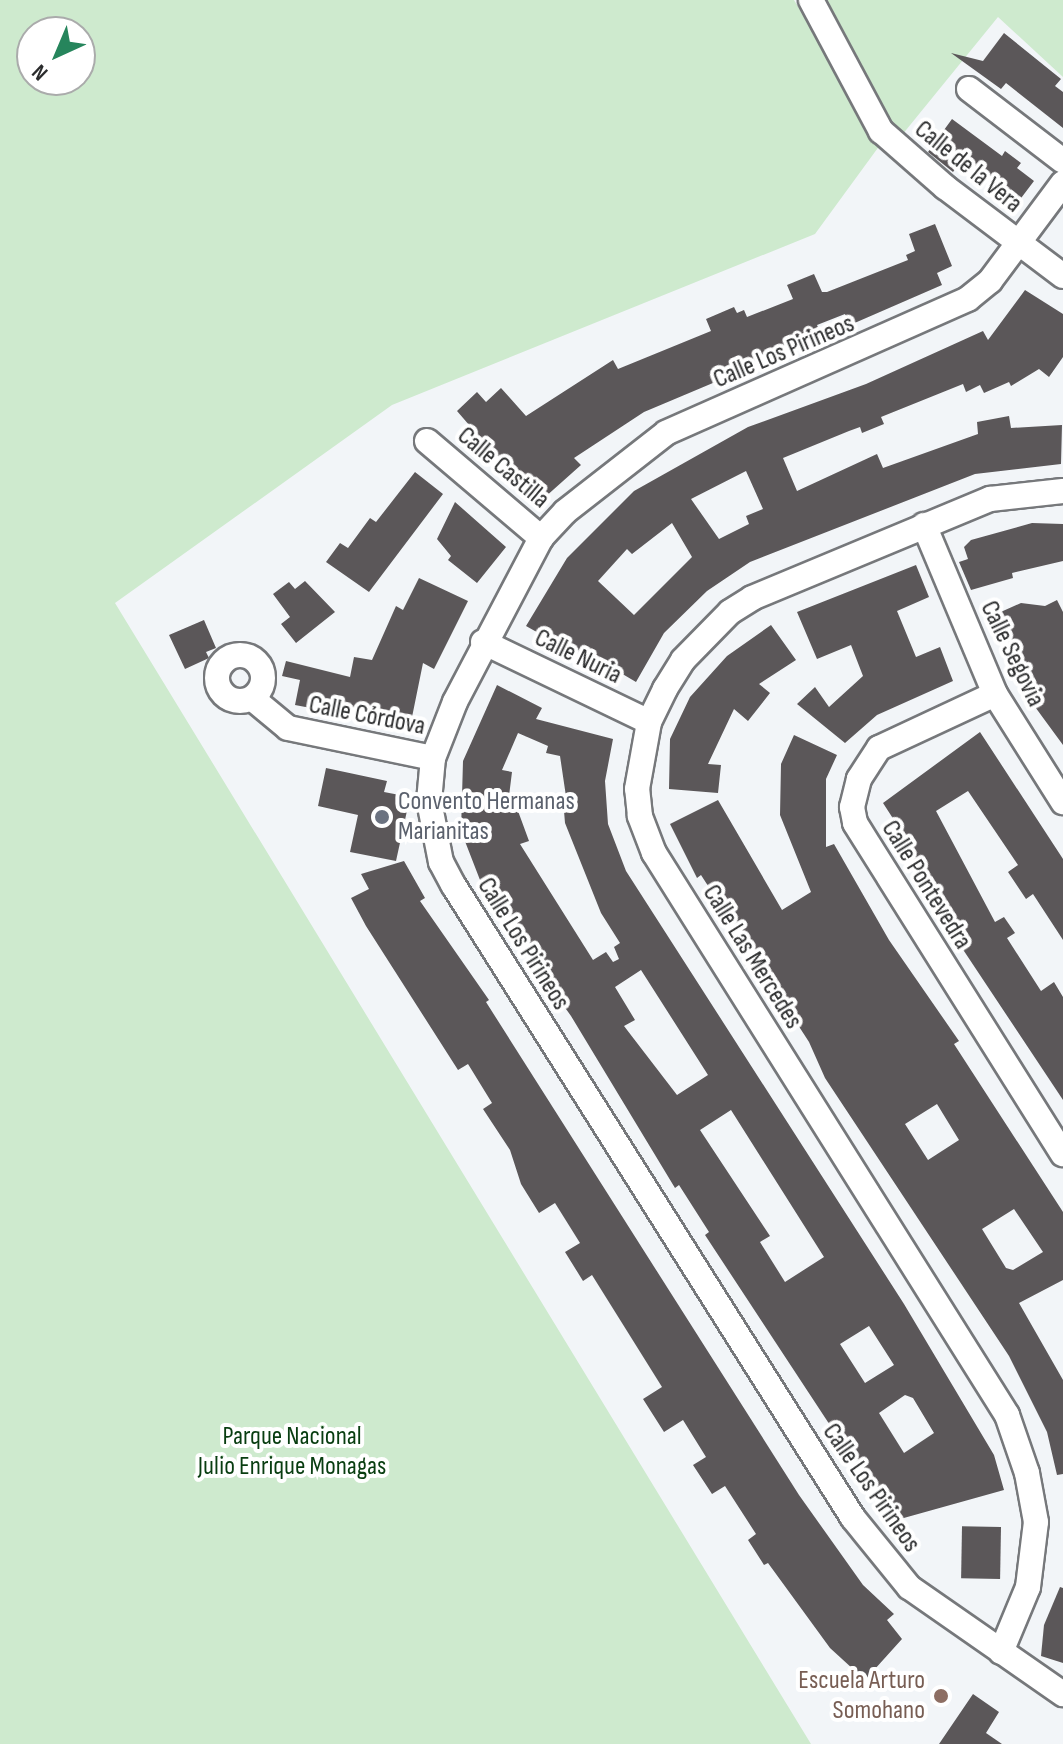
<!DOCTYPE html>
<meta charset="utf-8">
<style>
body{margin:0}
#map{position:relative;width:1063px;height:1744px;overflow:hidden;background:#f2f5f8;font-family:"Sofia Sans Condensed",sans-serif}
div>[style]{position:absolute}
.green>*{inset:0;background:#ceeace}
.building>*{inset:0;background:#5b5759;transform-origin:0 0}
.roads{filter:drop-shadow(2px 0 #76787b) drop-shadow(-2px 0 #76787b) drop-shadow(0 2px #76787b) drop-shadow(0 -2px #76787b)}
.minor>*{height:24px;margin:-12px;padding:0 12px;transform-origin:12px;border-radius:12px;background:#fff}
.minor>.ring{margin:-12px;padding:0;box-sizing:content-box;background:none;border:24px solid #fff;border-radius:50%}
.dots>*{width:22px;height:22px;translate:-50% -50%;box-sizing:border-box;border:4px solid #fff;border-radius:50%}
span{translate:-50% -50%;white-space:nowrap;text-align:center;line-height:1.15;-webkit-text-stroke:8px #fff;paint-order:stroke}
.street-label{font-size:26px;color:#2b2c2d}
.worship-label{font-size:26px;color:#5b616d}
.left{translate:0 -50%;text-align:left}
.park-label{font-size:26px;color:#083d10}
.education-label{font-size:26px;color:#785e54}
.right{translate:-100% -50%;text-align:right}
.north{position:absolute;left:16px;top:16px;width:80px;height:80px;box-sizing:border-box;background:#fff;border:2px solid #aaabab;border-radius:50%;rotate:224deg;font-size:22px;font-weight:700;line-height:32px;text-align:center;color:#2b2c2d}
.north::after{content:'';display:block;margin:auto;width:28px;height:36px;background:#26855c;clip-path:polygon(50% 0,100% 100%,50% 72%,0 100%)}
</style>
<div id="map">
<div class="green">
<div style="clip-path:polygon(evenodd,0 0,794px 0,880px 145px,815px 234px,392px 405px,115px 603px,811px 1744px,0 1744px,0 0,32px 32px,80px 32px,80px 80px,32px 80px,32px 32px)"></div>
<div style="clip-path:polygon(819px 0,1063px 0,1063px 77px,998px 17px,902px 135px,890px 124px)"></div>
</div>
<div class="building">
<div style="clip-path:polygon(1004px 33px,1061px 79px,1055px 86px,1063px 92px,1063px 128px,1006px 83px,1001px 89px,951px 53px,983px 61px)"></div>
<div style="clip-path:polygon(952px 119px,1002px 156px,1005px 151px,1021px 163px,1017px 168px,1034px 181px,1012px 210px,997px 198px,1002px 192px,961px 161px,953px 172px,928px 152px)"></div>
<div style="clip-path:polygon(935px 224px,952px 266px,937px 273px,942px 285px,850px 325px,845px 314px,817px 325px,822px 337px,644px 412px,574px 458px,581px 465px,544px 498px,533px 485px,524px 493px,512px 479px,508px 482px,471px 438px,476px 433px,457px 411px,477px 392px,486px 402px,501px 388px,526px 416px,613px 360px,618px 369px,711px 331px,706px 319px,734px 307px,737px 313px,744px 310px,747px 317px,793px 299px,787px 285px,814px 274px,822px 292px,827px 292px,908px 260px,906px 255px,915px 251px,909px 234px)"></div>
<div style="clip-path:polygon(evenodd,1025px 290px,1063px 314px,1063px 357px,1049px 377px,1039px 369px,1011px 386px,1009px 382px,984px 393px,980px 385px,966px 392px,963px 384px,881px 417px,884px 424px,862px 433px,860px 427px,849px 431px,783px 458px,797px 491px,877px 454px,883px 468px,978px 434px,977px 422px,1009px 416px,1011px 428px,1062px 425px,1061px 464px,975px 474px,750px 562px,707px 591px,664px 633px,636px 682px,614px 669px,607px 682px,578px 667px,583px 658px,526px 626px,567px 558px,634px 491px,748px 427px,866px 384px,983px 331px,988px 340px,1025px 290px,746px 471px,763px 509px,746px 516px,749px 524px,719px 539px,691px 499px,746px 471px,1025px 290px,672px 523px,692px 557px,634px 615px,598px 581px,627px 549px,632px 554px,672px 523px)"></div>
<div style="clip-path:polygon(415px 472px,443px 494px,369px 592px,326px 562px,340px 543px,348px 548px,370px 518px,376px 522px)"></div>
<div style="clip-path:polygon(455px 502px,506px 547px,477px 583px,448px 560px,451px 556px,437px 539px)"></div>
<div style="clip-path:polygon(1032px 523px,1063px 524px,1063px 561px,1012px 573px,1013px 578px,971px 590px,959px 562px,968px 559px,964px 547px,971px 540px)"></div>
<div style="clip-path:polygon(916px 565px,929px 597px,897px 611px,916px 657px,940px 647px,953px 681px,877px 715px,845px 743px,797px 704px,815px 687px,829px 707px,863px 676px,851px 645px,817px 659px,797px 612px)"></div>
<div style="clip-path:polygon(419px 578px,468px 601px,434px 669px,423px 663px,410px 727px,295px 705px,300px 680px,282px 676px,286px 661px,350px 677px,354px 657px,372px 660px,396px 606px,403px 610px)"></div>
<div style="clip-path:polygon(305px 581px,335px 612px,296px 643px,281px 624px,290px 617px,273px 594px,289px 582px,295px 589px)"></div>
<div style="clip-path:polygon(1057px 600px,1063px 612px,1063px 745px,1030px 700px,994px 615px,1021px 603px,1045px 606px)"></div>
<div style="clip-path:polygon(204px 620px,216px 648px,206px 652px,209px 658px,185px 669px,169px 635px)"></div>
<div style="clip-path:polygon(771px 625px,796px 660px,759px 684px,770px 693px,748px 721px,734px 709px,708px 764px,721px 765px,718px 793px,669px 789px,670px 739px,690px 697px,727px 656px)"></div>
<div style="clip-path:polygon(evenodd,497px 685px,542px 708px,536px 719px,613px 739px,605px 781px,608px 824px,626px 871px,904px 1304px,994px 1455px,1004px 1490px,893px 1521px,705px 1235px,709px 1232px,679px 1185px,675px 1188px,571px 1016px,511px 932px,480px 880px,461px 831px,463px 761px,497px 685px,518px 733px,548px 746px,546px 753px,560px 756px,568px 810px,564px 811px,565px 823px,601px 913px,620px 943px,614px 947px,619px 959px,613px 962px,606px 952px,593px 960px,520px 844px,529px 841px,518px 811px,507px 812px,512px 772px,502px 770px,518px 733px,497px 685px,641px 970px,708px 1075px,677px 1095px,624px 1026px,635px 1020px,615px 987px,641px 970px,497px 685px,731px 1110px,824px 1257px,785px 1282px,760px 1242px,770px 1236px,700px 1130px,731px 1110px,497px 685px,869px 1326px,894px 1365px,865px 1383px,840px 1344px,869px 1326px,497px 685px,905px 1395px,913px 1398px,934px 1433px,904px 1453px,879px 1413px,905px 1395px)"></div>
<div style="clip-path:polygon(980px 732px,1063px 859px,1063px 940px,1033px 894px,1026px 899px,1008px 872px,1018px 865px,968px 791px,936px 811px,995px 922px,1004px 917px,1015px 933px,1007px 938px,1041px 991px,1054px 982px,1063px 997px,1063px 1100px,960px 945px,965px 942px,898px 838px,903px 834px,883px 803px)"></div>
<div style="clip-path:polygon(evenodd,794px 735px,837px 755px,826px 779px,826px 847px,834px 844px,889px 940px,959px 1041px,954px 1044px,1063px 1212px,1063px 1280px,1019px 1303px,1063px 1380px,1063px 1474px,1057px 1475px,1047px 1432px,1009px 1356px,825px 1078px,809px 1042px,701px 875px,697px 878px,670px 824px,718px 800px,782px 910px,811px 892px,780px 815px,781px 764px,794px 735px,937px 1104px,959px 1140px,928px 1160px,905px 1124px,937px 1104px,794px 735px,1014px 1209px,1043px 1252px,1013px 1270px,1006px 1268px,982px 1229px,1014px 1209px)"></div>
<div style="clip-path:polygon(326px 768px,387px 781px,384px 792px,410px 797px,396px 861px,350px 852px,358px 815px,318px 806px)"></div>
<div style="clip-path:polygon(404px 861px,425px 898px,420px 901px,489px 1000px,486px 1002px,799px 1495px,863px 1585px,894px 1614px,887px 1620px,902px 1639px,865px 1680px,830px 1648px,768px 1563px,764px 1565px,748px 1540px,756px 1534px,725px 1486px,712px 1494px,693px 1465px,706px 1457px,683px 1420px,664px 1432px,643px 1399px,662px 1387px,592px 1275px,583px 1281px,565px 1252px,580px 1243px,555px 1203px,539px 1213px,521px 1184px,510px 1150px,483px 1109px,492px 1103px,468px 1064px,458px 1070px,366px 926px,351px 898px,369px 889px,361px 874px)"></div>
<div style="left:1001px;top:1527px;width:52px;height:39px;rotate:91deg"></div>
<div style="clip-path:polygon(1060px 1587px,1063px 1588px,1063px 1663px,1041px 1656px,1044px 1625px)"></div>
<div style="clip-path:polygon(973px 1694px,999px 1712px,986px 1733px,1002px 1744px,939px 1744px)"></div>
</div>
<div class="roads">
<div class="minor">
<div style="left:811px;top:0;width:149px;rotate:61.9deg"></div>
<div style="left:881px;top:131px;width:85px;rotate:41.2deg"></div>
<div style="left:945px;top:187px;width:148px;rotate:37deg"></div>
<div style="left:969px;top:89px;width:118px;rotate:37.5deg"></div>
<div style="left:1063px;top:183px;width:122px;rotate:126.7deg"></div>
<div style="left:990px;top:281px;width:28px;rotate:141deg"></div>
<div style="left:968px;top:299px;width:330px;rotate:156.1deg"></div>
<div style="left:666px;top:433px;width:128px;rotate:142deg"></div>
<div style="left:565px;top:512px;width:35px;rotate:133deg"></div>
<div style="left:541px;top:538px;width:185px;rotate:117.7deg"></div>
<div style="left:455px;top:702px;width:60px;rotate:111.4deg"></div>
<div style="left:433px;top:758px;width:43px;rotate:95.3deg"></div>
<div style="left:429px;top:801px;width:62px;rotate:78.9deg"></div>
<div style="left:441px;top:862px;width:27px;rotate:62deg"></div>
<div style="left:454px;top:886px;width:747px;rotate:57.73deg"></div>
<div style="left:853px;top:1518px;width:89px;rotate:50.9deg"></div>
<div style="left:909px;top:1587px;width:188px;rotate:34.8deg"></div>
<div style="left:427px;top:441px;width:150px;rotate:40.4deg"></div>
<div style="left:924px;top:525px;width:183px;rotate:67.2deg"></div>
<div style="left:995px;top:694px;width:128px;rotate:57.8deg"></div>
<div style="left:483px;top:642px;width:184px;rotate:25.7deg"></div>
<div class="ring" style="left:217px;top:655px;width:22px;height:22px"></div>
<div style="left:995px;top:694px;width:128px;rotate:155deg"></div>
<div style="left:879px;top:748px;width:37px;rotate:123deg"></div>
<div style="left:859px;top:779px;width:29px;rotate:104deg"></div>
<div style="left:852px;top:807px;width:16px;rotate:79deg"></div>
<div style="left:855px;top:823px;width:391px;rotate:57.9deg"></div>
<div style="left:253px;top:699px;width:45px;rotate:39.6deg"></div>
<div style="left:288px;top:728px;width:148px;rotate:11.7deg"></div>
<div style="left:1001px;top:1652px;width:70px;rotate:-67.4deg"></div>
<div style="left:1028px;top:1587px;width:65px;rotate:-83deg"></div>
<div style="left:1036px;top:1522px;width:50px;rotate:-100.4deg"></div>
<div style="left:1027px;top:1473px;width:61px;rotate:-109deg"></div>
<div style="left:1007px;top:1415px;width:664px;rotate:-122.13deg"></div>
<div style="left:654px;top:853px;width:40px;rotate:-111deg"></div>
<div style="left:640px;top:816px;width:27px;rotate:-96deg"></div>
<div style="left:637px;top:789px;width:68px;rotate:-79.8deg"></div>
<div style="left:649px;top:722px;width:37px;rotate:-64deg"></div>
<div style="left:665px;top:689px;width:34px;rotate:-58deg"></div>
<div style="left:683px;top:660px;width:67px;rotate:-45.6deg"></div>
<div style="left:730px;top:612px;width:26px;rotate:-32deg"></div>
<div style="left:752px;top:598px;width:258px;rotate:-22.6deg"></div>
<div style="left:990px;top:499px;width:73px;rotate:-6.3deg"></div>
</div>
</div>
<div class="dots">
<div style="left:382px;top:817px;background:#6b7280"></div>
<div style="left:941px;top:1696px;background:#8d6e63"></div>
</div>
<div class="street-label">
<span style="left:968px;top:167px;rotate:39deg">Calle de la Vera</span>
<span style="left:784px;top:352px;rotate:-23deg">Calle Los Pirineos</span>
<span style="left:503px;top:468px;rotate:40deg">Calle Castilla</span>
<span style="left:1012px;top:654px;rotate:64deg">Calle Segovia</span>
<span style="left:578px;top:657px;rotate:26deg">Calle Nuria</span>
<span style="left:367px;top:716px;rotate:11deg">Calle Córdova</span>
<span style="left:926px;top:885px;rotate:58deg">Calle Pontevedra</span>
<span style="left:523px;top:944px;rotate:58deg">Calle Los Pirineos</span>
<span style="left:752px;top:957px;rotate:58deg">Calle Las Mercedes</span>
<span style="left:871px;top:1488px;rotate:55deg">Calle Los Pirineos</span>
</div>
<div class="worship-label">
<span class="left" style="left:398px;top:817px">Convento Hermanas<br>Marianitas</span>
</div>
<div class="park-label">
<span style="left:292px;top:1452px">Parque Nacional<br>Julio Enrique Monagas</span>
</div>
<div class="education-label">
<span class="right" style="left:925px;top:1696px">Escuela Arturo<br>Somohano</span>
</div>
<div class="north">N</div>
</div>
